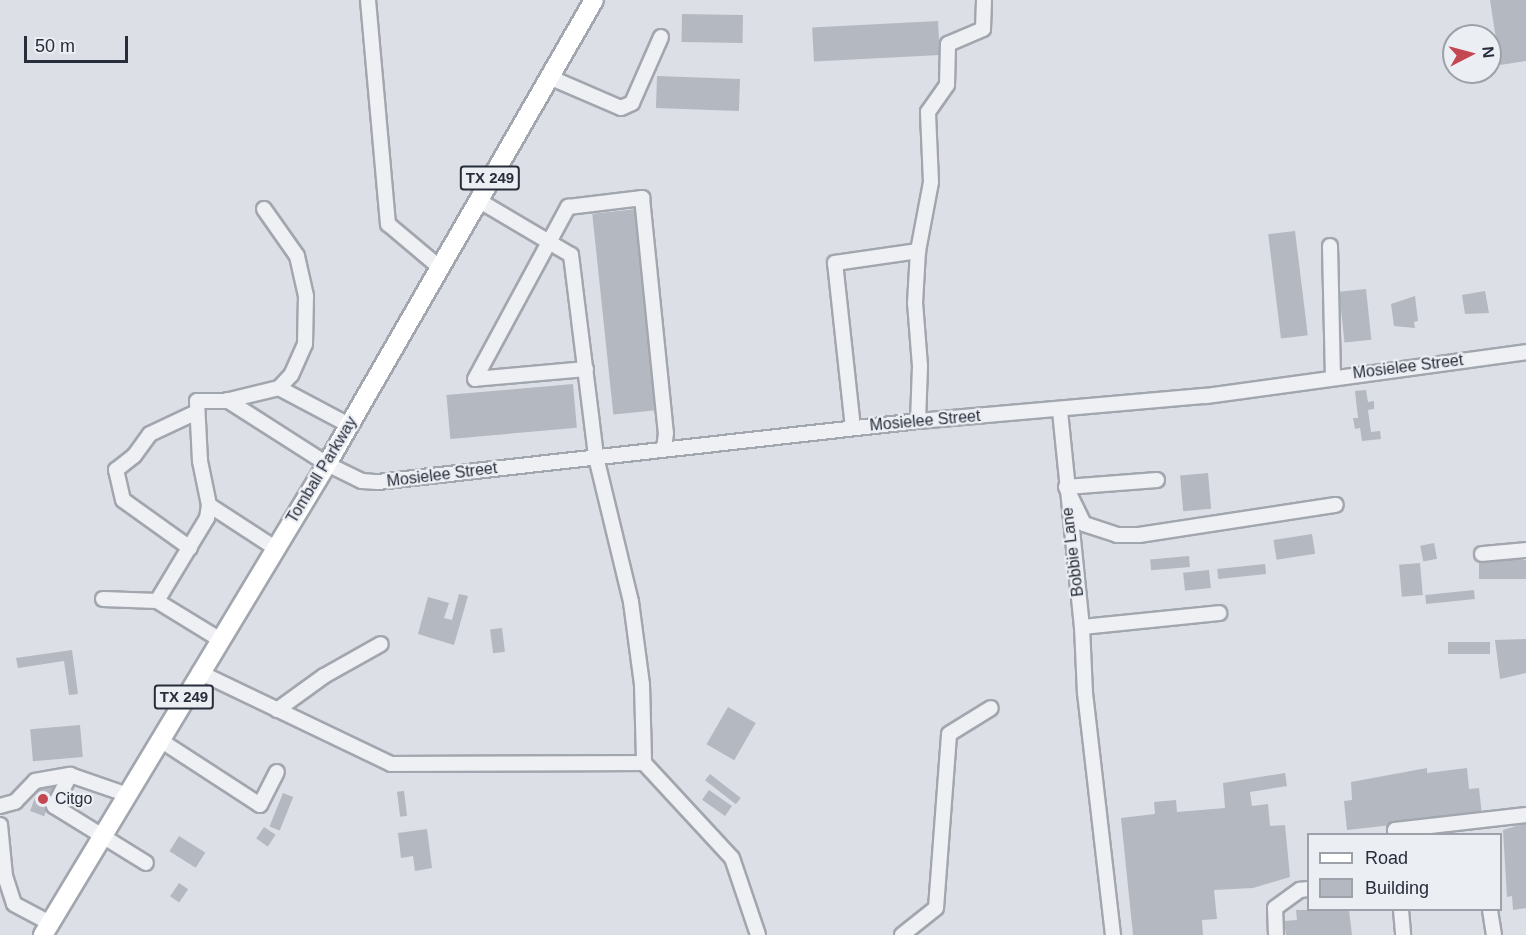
<!DOCTYPE html>
<style>
body{margin:0}
#map{position:relative;width:1526px;height:935px;overflow:hidden;background:#dcdfe5;font-family:Arial,sans-serif}
div>[style]{position:absolute}
.building>*{inset:0;background:#b4b8c1;transform-origin:0 0}
.roads{filter:drop-shadow(2px 0 #a2a6ae) drop-shadow(-2px 0 #a2a6ae) drop-shadow(0 2px #a2a6ae) drop-shadow(0 -2px #a2a6ae)}
.minor>*{height:14px;margin:-7px;padding:0 7px;transform-origin:7px;border-radius:7px;background:#eef0f4}
.major>*{height:18px;margin:-9px;padding:0 9px;transform-origin:9px;border-radius:9px;background:#fff}
.dots>*{width:16px;height:16px;translate:-50% -50%;box-sizing:border-box;border:3px solid #ebeef3;border-radius:50%}
span{translate:-50% -50%;white-space:nowrap;text-align:center;line-height:1.15;-webkit-text-stroke:4.5px #ebeef3;paint-order:stroke}
.shield-label span{padding:2px 4px;background:#ebeef3;border:2px solid;border-radius:4px;-webkit-text-stroke-width:0}
.shield-label{font-size:15px;color:#272d3a;font-weight:700}
.street-label{font-size:16px;color:#272d3a}
.poi-label{font-size:16px;color:#272d3a}
.left{translate:0 -50%;text-align:left}
.legend{position:absolute;left:1307px;top:833px;width:195px;height:78px;box-sizing:border-box;background:#ebeef3;border:2px solid #9da1a9;margin:0;padding:8px 10px;list-style:none;font-size:18px;color:#272d3a}
.legend li{display:flex;align-items:center;gap:12px;height:30px}
.legend b{width:30px;border:2px solid #9da1a9}
.north{position:absolute;left:1442px;top:24px;width:60px;height:60px;box-sizing:border-box;background:#ebeef3;border:2px solid #9da1a9;border-radius:50%;rotate:84deg;font-size:16px;font-weight:700;line-height:24px;text-align:center;color:#272d3a}
.north::after{content:'';display:block;margin:auto;width:21px;height:27px;background:#c44851;clip-path:polygon(50% 0,100% 100%,50% 72%,0 100%)}
.scale{position:absolute;left:24px;top:36px;width:104px;height:27px;box-sizing:border-box;border:3px solid #272d3a;border-top:0;padding-left:8px;font-size:18px;line-height:21px;white-space:nowrap;color:#272d3a;-webkit-text-stroke:4px #ebeef3;paint-order:stroke}
</style>
<div id="map">
<div class="building">
<div style="clip-path:polygon(1490px 0,1526px 0,1526px 61px,1500px 65px)"></div>
<div style="left:682px;top:14px;width:61px;height:28px;rotate:1deg"></div>
<div style="left:938px;top:21px;width:34px;height:126px;rotate:87deg"></div>
<div style="left:740px;top:79px;width:32px;height:83px;rotate:92deg"></div>
<div style="left:637px;top:209px;width:202px;height:45px;rotate:84deg"></div>
<div style="left:1295px;top:231px;width:105px;height:27px;rotate:83deg"></div>
<div style="left:1366px;top:289px;width:51px;height:27px;rotate:84deg"></div>
<div style="clip-path:polygon(1485px 291px,1489px 313px,1465px 314px,1462px 295px)"></div>
<div style="clip-path:polygon(1415px 296px,1418px 321px,1414px 322px,1415px 328px,1394px 326px,1391px 304px)"></div>
<div style="left:573px;top:384px;width:44px;height:127px;rotate:85deg"></div>
<div style="clip-path:polygon(1366px 390px,1368px 402px,1374px 401px,1374px 409px,1368px 410px,1371px 432px,1380px 431px,1381px 439px,1362px 441px,1360px 428px,1355px 429px,1353px 418px,1358px 418px,1355px 391px)"></div>
<div style="left:1208px;top:473px;width:36px;height:28px;rotate:85deg"></div>
<div style="left:1312px;top:534px;width:20px;height:39px;rotate:81deg"></div>
<div style="left:1434px;top:543px;width:16px;height:14px;rotate:79deg"></div>
<div style="left:1189px;top:556px;width:11px;height:39px;rotate:85deg"></div>
<div style="left:1526px;top:560px;width:19px;height:47px;rotate:90deg"></div>
<div style="left:1420px;top:563px;width:32px;height:21px;rotate:85deg"></div>
<div style="left:1265px;top:564px;width:10px;height:48px;rotate:84deg"></div>
<div style="left:1209px;top:570px;width:18px;height:26px;rotate:84deg"></div>
<div style="left:1474px;top:590px;width:9px;height:49px;rotate:84deg"></div>
<div style="clip-path:polygon(459px 594px,468px 596px,454px 645px,418px 634px,428px 597px,449px 603px,444px 618px,452px 620px)"></div>
<div style="left:502px;top:628px;width:24px;height:12px;rotate:83deg"></div>
<div style="clip-path:polygon(1526px 639px,1526px 673px,1500px 679px,1495px 640px)"></div>
<div style="left:1490px;top:642px;width:12px;height:42px;rotate:90deg"></div>
<div style="clip-path:polygon(72px 650px,78px 694px,69px 695px,64px 661px,18px 668px,16px 658px)"></div>
<div style="left:728px;top:707px;width:32px;height:43px;rotate:30deg"></div>
<div style="left:80px;top:725px;width:32px;height:50px;rotate:85deg"></div>
<div style="clip-path:polygon(1427px 768px,1427px 773px,1467px 768px,1469px 789px,1479px 788px,1482px 815px,1347px 830px,1344px 801px,1352px 800px,1351px 782px)"></div>
<div style="clip-path:polygon(1285px 773px,1287px 786px,1250px 792px,1252px 806px,1268px 804px,1270px 826px,1285px 825px,1290px 877px,1253px 888px,1214px 890px,1217px 919px,1202px 920px,1203px 935px,1133px 935px,1121px 818px,1155px 814px,1154px 802px,1176px 800px,1177px 812px,1225px 808px,1223px 783px)"></div>
<div style="left:710px;top:774px;width:39px;height:8px;rotate:38deg"></div>
<div style="left:41px;top:781px;width:15px;height:32px;rotate:20deg"></div>
<div style="left:709px;top:790px;width:28px;height:12px;rotate:35deg"></div>
<div style="left:404px;top:791px;width:25px;height:7px;rotate:83deg"></div>
<div style="left:283px;top:793px;width:11px;height:36px;rotate:22deg"></div>
<div style="clip-path:polygon(1526px 823px,1526px 908px,1513px 910px,1512px 896px,1507px 897px,1503px 830px)"></div>
<div style="left:264px;top:827px;width:14px;height:14px;rotate:34deg"></div>
<div style="clip-path:polygon(427px 829px,432px 868px,415px 871px,413px 856px,401px 858px,398px 833px)"></div>
<div style="left:179px;top:836px;width:31px;height:18px;rotate:32deg"></div>
<div style="left:179px;top:883px;width:11px;height:16px;rotate:34deg"></div>
<div style="clip-path:polygon(1296px 910px,1349px 910px,1352px 935px,1286px 935px,1284px 921px,1297px 920px)"></div>
</div>
<div class="roads">
<div class="minor">
<div style="left:368px;top:0;width:225px;rotate:84.9deg"></div>
<div style="left:388px;top:224px;width:67px;rotate:40.1deg"></div>
<div style="left:549px;top:77px;width:78px;rotate:23.3deg"></div>
<div style="left:621px;top:108px;width:12px;rotate:-24deg"></div>
<div style="left:632px;top:103px;width:72px;rotate:-66.3deg"></div>
<div style="left:478px;top:200px;width:108px;rotate:30.6deg"></div>
<div style="left:571px;top:255px;width:204px;rotate:82.9deg"></div>
<div style="left:596px;top:457px;width:149px;rotate:76.4deg"></div>
<div style="left:631px;top:602px;width:83px;rotate:82.4deg"></div>
<div style="left:642px;top:684px;width:79px;rotate:88.5deg"></div>
<div style="left:264px;top:209px;width:57px;rotate:54.9deg"></div>
<div style="left:297px;top:256px;width:41px;rotate:77.3deg"></div>
<div style="left:306px;top:296px;width:48px;rotate:91.2deg"></div>
<div style="left:305px;top:344px;width:34px;rotate:114deg"></div>
<div style="left:291px;top:375px;width:18px;rotate:133deg"></div>
<div style="left:1330px;top:246px;width:129px;rotate:88.7deg"></div>
<div style="left:586px;top:369px;width:111px;rotate:174.9deg"></div>
<div style="left:475px;top:379px;width:196px;rotate:-61.6deg"></div>
<div style="left:568px;top:207px;width:75px;rotate:-6.9deg"></div>
<div style="left:642px;top:198px;width:236px;rotate:84.2deg"></div>
<div style="left:666px;top:433px;width:16px;rotate:97deg"></div>
<div style="left:227px;top:400px;width:119px;rotate:32.6deg"></div>
<div style="left:327px;top:464px;width:39px;rotate:26deg"></div>
<div style="left:362px;top:481px;width:16px;rotate:4deg"></div>
<div style="left:378px;top:482px;width:543px;rotate:-6.44deg"></div>
<div style="left:918px;top:421px;width:289px;rotate:-5deg"></div>
<div style="left:1206px;top:396px;width:323px;rotate:-7.8deg"></div>
<div style="left:1060px;top:411px;width:217px;rotate:84.2deg"></div>
<div style="left:1082px;top:627px;width:66px;rotate:87.4deg"></div>
<div style="left:1085px;top:693px;width:244px;rotate:83.4deg"></div>
<div style="left:918px;top:421px;width:55px;rotate:-87.9deg"></div>
<div style="left:920px;top:366px;width:63px;rotate:-94.5deg"></div>
<div style="left:915px;top:303px;width:52px;rotate:-86.7deg"></div>
<div style="left:918px;top:251px;width:70px;rotate:-79.3deg"></div>
<div style="left:931px;top:182px;width:70px;rotate:-92.5deg"></div>
<div style="left:928px;top:112px;width:33px;rotate:-55deg"></div>
<div style="left:947px;top:85px;width:41px;rotate:-88.6deg"></div>
<div style="left:948px;top:44px;width:38px;rotate:-23deg"></div>
<div style="left:983px;top:29px;width:29px;rotate:-88deg"></div>
<div style="left:853px;top:428px;width:166px;rotate:-96.2deg"></div>
<div style="left:835px;top:263px;width:84px;rotate:-8.2deg"></div>
<div style="left:1157px;top:480px;width:91px;rotate:175.6deg"></div>
<div style="left:1066px;top:487px;width:41px;rotate:64.1deg"></div>
<div style="left:1084px;top:524px;width:35px;rotate:18deg"></div>
<div style="left:1117px;top:535px;width:22px"></div>
<div style="left:1139px;top:535px;width:199px;rotate:-8.7deg"></div>
<div style="left:209px;top:505px;width:79px;rotate:33.1deg"></div>
<div style="left:190px;top:548px;width:82px;rotate:-144.4deg"></div>
<div style="left:123px;top:500px;width:31px;rotate:-103deg"></div>
<div style="left:116px;top:470px;width:23px;rotate:-38deg"></div>
<div style="left:134px;top:456px;width:27px;rotate:-54deg"></div>
<div style="left:150px;top:434px;width:52px;rotate:-25.1deg"></div>
<div style="left:1482px;top:554px;width:44px;rotate:-5.2deg"></div>
<div style="left:103px;top:599px;width:54px;rotate:2.1deg"></div>
<div style="left:1082px;top:627px;width:138px;rotate:-5.8deg"></div>
<div style="left:219px;top:639px;width:73px;rotate:-148.5deg"></div>
<div style="left:157px;top:601px;width:97px;rotate:-58.9deg"></div>
<div style="left:207px;top:518px;width:13px;rotate:-81deg"></div>
<div style="left:209px;top:505px;width:45px;rotate:-101.6deg"></div>
<div style="left:200px;top:461px;width:60px;rotate:-92.9deg"></div>
<div style="left:197px;top:401px;width:28px"></div>
<div style="left:225px;top:401px;width:56px;rotate:-13.5deg"></div>
<div style="left:279px;top:388px;width:79px;rotate:27.9deg"></div>
<div style="left:199px;top:672px;width:213px;rotate:25.6deg"></div>
<div style="left:391px;top:764px;width:253px;rotate:-0.2deg"></div>
<div style="left:644px;top:763px;width:129px;rotate:47.2deg"></div>
<div style="left:732px;top:858px;width:81px;rotate:71.3deg"></div>
<div style="left:277px;top:710px;width:58px;rotate:-35.9deg"></div>
<div style="left:324px;top:676px;width:65px;rotate:-29.3deg"></div>
<div style="left:160px;top:740px;width:119px;rotate:33deg"></div>
<div style="left:260px;top:805px;width:37px;rotate:-63deg"></div>
<div style="left:128px;top:795px;width:61px;rotate:-161deg"></div>
<div style="left:70px;top:775px;width:35px;rotate:117deg"></div>
<div style="left:54px;top:806px;width:108px;rotate:31.8deg"></div>
<div style="left:0;top:806px;width:16px;rotate:-15deg"></div>
<div style="left:15px;top:802px;width:29px;rotate:-46deg"></div>
<div style="left:35px;top:781px;width:36px;rotate:-10deg"></div>
<div style="left:0;top:825px;width:51px;rotate:84.4deg"></div>
<div style="left:5px;top:876px;width:29px;rotate:72deg"></div>
<div style="left:14px;top:904px;width:40px;rotate:28deg"></div>
<div style="left:1396px;top:834px;width:4px;rotate:-104deg"></div>
<div style="left:1395px;top:830px;width:132px;rotate:-6.5deg"></div>
<div style="left:1401px;top:910px;width:25px;rotate:85deg"></div>
<div style="left:1490px;top:910px;width:25px;rotate:81deg"></div>
<div style="left:902px;top:935px;width:43px;rotate:-38.5deg"></div>
<div style="left:936px;top:908px;width:174px;rotate:-85.7deg"></div>
<div style="left:949px;top:734px;width:49px;rotate:-31.8deg"></div>
<div style="left:1276px;top:935px;width:27px;rotate:-92deg"></div>
<div style="left:1275px;top:908px;width:31px;rotate:-36deg"></div>
<div style="left:1300px;top:890px;width:8px;rotate:-7deg"></div>
</div>
<div class="major">
<div style="left:43px;top:935px;width:550px;rotate:-58.91deg"></div>
<div style="left:327px;top:464px;width:535px;rotate:-60.08deg"></div>
</div>
</div>
<div class="dots">
<div style="left:43px;top:799px;background:#c44851"></div>
</div>
<div class="shield-label">
<span style="left:490px;top:178px">TX 249</span>
<span style="left:184px;top:697px">TX 249</span>
</div>
<div class="street-label">
<span style="left:1408px;top:367px;rotate:-7deg">Mosielee Street</span>
<span style="left:925px;top:421px;rotate:-5deg">Mosielee Street</span>
<span style="left:322px;top:470px;rotate:-59deg">Tomball Parkway</span>
<span style="left:442px;top:475px;rotate:-7deg">Mosielee Street</span>
<span style="left:1073px;top:552px;rotate:-97deg">Bobbie Lane</span>
</div>
<div class="poi-label">
<span class="left" style="left:55px;top:799px">Citgo</span>
</div>
<ul class="legend">
<li><b style="height:8px;background:#fff"></b>Road</li>
<li><b style="height:16px;background:#b4b8c1"></b>Building</li>
</ul>
<div class="north">N</div>
<div class="scale">50 m</div>
</div>
